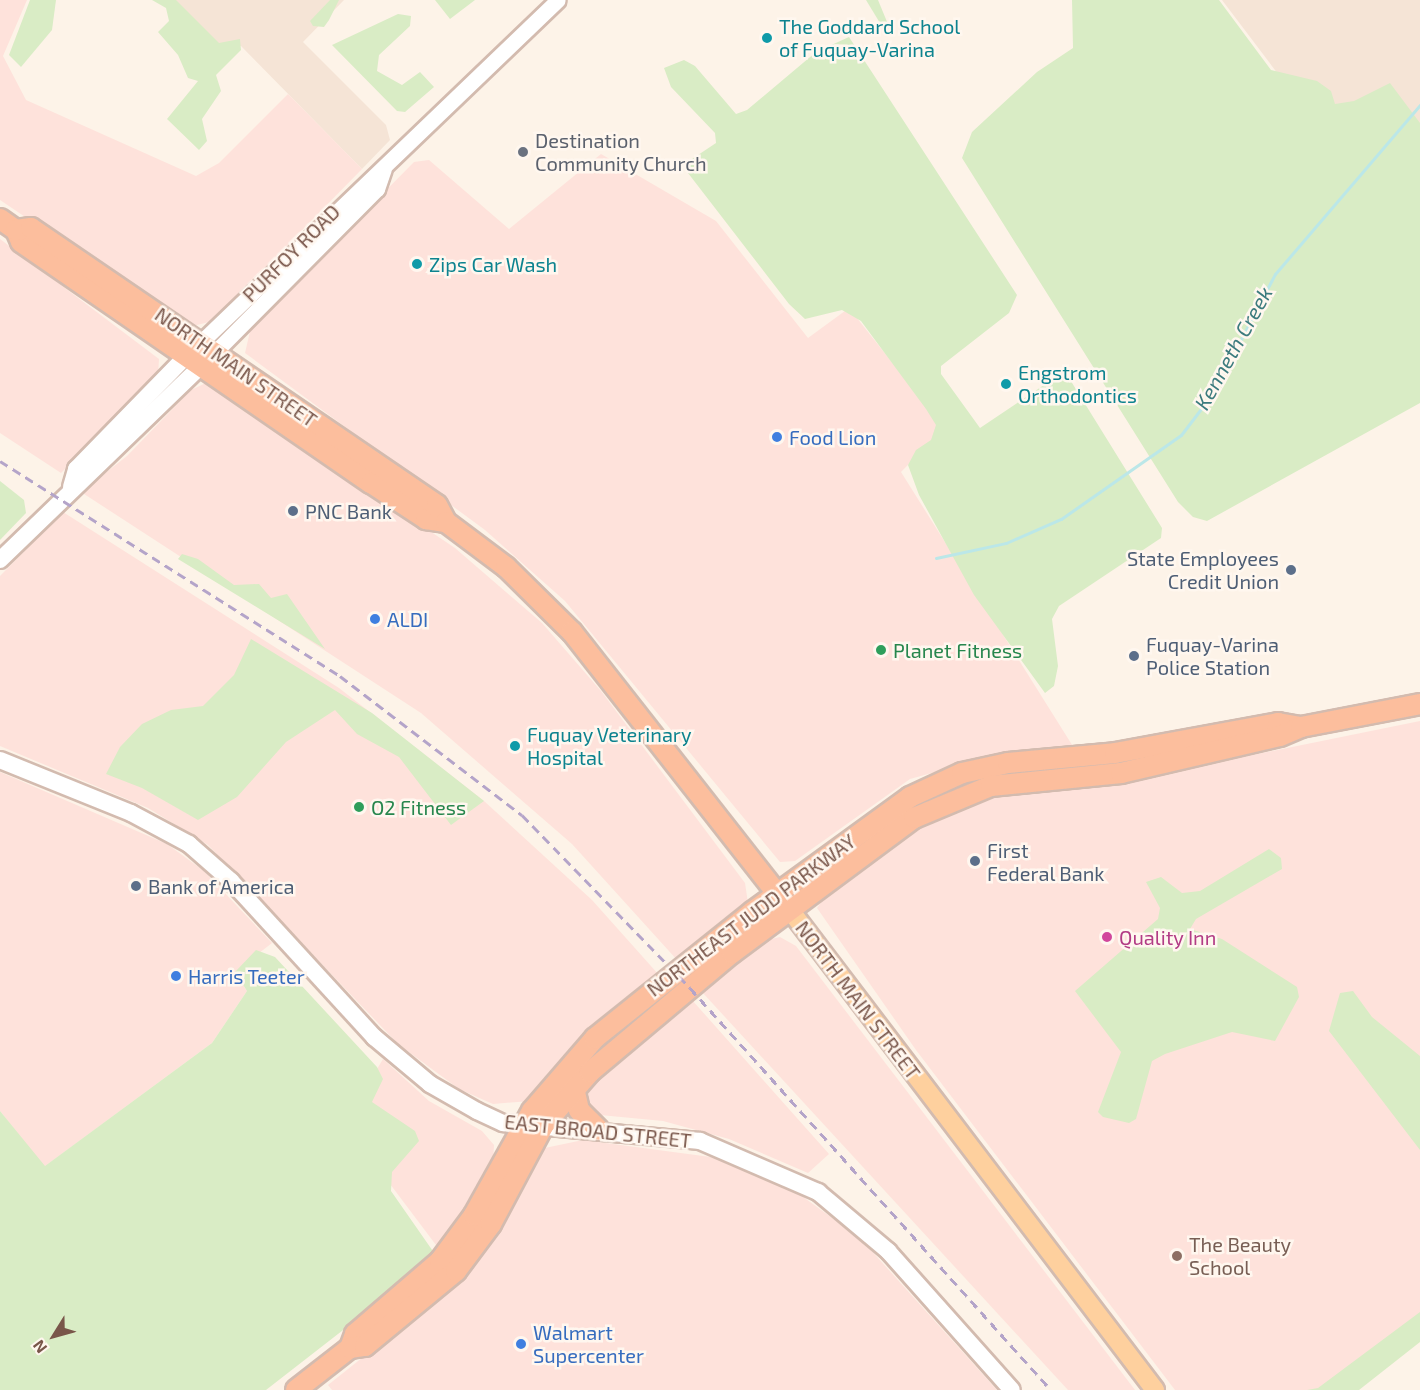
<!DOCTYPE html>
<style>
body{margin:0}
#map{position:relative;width:1420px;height:1390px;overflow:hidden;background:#fdf3e8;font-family:"Exo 2",sans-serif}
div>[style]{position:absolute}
.residential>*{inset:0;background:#f5e4d6}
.commercial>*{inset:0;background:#fee2db}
.green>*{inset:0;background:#d9ecc5}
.stream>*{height:3px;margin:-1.5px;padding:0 1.5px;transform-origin:1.5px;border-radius:1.5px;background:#bbe7e8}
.roads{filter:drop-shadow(2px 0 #d3bbaf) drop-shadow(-2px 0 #d3bbaf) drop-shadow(0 2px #d3bbaf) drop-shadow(0 -2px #d3bbaf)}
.tertiary>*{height:15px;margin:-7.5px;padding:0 7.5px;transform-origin:7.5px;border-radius:7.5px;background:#fff}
.secondary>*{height:16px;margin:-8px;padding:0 8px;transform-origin:8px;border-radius:8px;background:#fff}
.primary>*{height:18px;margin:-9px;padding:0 9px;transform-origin:9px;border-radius:9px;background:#fed09e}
.trunk>*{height:20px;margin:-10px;padding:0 10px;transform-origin:10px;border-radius:10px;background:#fcbe9d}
.rail>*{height:3px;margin-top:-1.5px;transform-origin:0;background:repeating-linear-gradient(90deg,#b4a4c9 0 9px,transparent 0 15px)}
.dots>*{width:16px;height:16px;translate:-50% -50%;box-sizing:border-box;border:3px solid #fff7ef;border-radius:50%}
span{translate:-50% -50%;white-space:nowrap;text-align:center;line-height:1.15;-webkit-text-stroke:5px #fff7ef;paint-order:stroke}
.culture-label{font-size:20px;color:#0d838f}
.left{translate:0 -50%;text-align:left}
.worship-label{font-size:20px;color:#5b616d}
.street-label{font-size:20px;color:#79564a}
.shop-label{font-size:20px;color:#366cbe}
.service-label{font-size:20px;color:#4e5e75}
.right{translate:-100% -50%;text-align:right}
.leisure-label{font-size:20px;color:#27864d}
.hotel-label{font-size:20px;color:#b23c85}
.education-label{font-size:20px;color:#785e54}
.water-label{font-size:21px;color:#3c7b7e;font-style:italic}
.north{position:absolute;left:24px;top:1306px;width:60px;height:60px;-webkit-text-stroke:4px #fff7ef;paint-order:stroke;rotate:233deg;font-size:16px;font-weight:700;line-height:24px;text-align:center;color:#79564a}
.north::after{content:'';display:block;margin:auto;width:21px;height:27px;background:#79564a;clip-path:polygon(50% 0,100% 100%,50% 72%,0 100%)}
</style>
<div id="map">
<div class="residential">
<div style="clip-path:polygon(172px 0,344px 0,303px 42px,386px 125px,390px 140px,362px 169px,241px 46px,217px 46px)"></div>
<div style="clip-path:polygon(1222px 0,1420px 0,1420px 133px,1359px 181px)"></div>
</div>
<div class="commercial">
<div style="clip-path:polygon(0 0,27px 0,3px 56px,26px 100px,196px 176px,219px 163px,288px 94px,362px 169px,213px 321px,189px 327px,0 200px)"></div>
<div style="clip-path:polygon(601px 154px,716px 221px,808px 338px,849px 308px,944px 428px,901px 472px,1074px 748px,1004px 753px,910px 779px,795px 861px,780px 862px,565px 601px,485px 530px,245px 353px,251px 327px,414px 162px,429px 160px,509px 229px)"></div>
<div style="clip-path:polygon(0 239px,159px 359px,158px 375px,61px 473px,0 433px)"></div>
<div style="clip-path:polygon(208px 382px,455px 548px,542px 623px,601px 691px,745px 883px,748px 903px,678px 961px,572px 844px,421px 713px,81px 492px,127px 456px,191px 390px)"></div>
<div style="clip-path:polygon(63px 512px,339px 688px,484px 801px,592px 900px,659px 975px,530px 1101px,493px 1104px,459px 1089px,398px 1044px,208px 845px,148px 808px,0 746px,0 576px)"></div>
<div style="clip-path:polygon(1420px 721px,1420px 1319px,1347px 1377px,1358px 1390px,1175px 1390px,916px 1050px,817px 908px,826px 895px,910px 832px,980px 799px,1134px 779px)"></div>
<div style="clip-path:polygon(0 772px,167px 844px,204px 871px,272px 943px,235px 972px,247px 991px,212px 1043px,44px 1167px,0 1111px)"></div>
<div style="clip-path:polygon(780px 937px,796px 946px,1135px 1390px,1068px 1390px,702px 992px,763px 941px)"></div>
<div style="clip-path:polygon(692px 1000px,829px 1154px,808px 1173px,729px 1139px,663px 1121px,600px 1115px,588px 1103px,588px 1087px)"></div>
<div style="clip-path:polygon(383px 1059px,429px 1101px,482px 1131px,494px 1145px,493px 1165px,481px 1190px,439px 1249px,384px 1176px,361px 1096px)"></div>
<div style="clip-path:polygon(583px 1140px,718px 1158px,799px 1194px,860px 1238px,997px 1390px,332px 1390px,328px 1385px,456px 1283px,540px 1149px)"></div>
</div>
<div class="green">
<div style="clip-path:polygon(30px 0,56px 0,52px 30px,21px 67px,9px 55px)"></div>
<div style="clip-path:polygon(152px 0,176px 0,219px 43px,240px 39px,241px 50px,216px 75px,221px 91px,202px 119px,207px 141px,199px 150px,167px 119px,198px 81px,188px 78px,178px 55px,158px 32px,169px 21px,166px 8px)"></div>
<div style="clip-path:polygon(330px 0,339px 0,329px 20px,324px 27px,313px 26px,310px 21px)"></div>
<div style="clip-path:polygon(435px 0,475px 0,450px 19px)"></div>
<div style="clip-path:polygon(866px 0,878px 0,890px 29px,883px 28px)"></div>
<div style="clip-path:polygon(1072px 0,1219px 0,1271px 70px,1317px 81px,1331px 91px,1335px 104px,1354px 101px,1390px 83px,1420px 123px,1420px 403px,1207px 521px,1193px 517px,1178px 502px,962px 158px,972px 132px,1037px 72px,1073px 48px)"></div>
<div style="clip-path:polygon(398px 14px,411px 16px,410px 26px,379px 55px,377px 71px,402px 85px,420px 72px,434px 87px,405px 112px,397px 111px,332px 45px)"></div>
<div style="clip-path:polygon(849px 37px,1017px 295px,1009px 313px,941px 366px,941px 374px,980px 428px,1059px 375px,1069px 378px,1162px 528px,1161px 538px,1059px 606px,1052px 619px,1058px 666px,1054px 686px,1045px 693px,974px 595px,919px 495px,908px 465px,916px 450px,931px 440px,936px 425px,926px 409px,861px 321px,842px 310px,805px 319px,789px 304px,688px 173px,686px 163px,716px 143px,715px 133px,671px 87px,664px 68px,684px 60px,695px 66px,736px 114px,747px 110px,816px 52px)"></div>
<div style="clip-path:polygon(0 481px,24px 500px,26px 513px,0 540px)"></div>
<div style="clip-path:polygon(182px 554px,198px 559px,234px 585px,259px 584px,271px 598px,287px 594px,325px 649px,178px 559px)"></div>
<div style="clip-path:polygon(251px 639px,372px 713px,484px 801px,451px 825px,399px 757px,357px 734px,335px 710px,286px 742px,237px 797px,198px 820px,142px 788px,106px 774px,120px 747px,142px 724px,171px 710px,203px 706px,234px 675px)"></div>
<div style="clip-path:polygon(968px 778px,971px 785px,887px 826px,911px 806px)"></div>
<div style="clip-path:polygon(1269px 849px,1281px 858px,1282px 869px,1196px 919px,1190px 929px,1222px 939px,1297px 987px,1299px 997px,1275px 1041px,1232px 1032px,1165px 1054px,1152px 1061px,1136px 1119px,1129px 1123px,1103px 1117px,1098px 1112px,1121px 1052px,1075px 991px,1158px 919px,1160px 908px,1146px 882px,1161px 877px,1182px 893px,1200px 891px)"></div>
<div style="clip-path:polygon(256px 950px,275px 957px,377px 1067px,383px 1079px,372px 1102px,415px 1131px,419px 1141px,392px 1172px,391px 1191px,437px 1257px,266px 1390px,0 1390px,0 1111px,45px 1166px,212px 1043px,247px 991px,235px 972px)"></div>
<div style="clip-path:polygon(1353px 991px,1372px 1017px,1420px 1056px,1420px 1150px,1329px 1031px,1340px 993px)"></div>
<div style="clip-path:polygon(1420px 1312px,1420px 1342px,1359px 1390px,1307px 1390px,1318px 1388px)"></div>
</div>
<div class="stream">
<div style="left:936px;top:558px;width:72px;rotate:-12.1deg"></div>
<div style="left:1006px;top:543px;width:60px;rotate:-23.6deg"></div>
<div style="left:1061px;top:519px;width:146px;rotate:-35deg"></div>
<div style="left:1181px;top:435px;width:53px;rotate:-52.7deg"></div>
<div style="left:1213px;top:393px;width:134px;rotate:-62.5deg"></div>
<div style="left:1275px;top:274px;width:223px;rotate:-49.4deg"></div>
</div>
<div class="roads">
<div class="tertiary">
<div style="left:201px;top:342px;width:494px;rotate:-43.8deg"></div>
<div style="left:215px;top:352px;width:230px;rotate:-45.2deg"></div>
<div style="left:377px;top:189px;width:21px;rotate:-71deg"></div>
</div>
<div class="secondary">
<div style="left:71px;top:487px;width:19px;rotate:-74deg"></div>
<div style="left:76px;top:469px;width:169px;rotate:-45.7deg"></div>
<div style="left:0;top:560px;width:292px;rotate:-44deg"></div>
<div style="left:0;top:760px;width:141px;rotate:22deg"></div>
<div style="left:131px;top:813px;width:66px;rotate:28.1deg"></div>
<div style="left:189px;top:844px;width:56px;rotate:41.4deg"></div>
<div style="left:231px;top:881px;width:212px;rotate:47.5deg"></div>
<div style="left:374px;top:1037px;width:73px;rotate:40deg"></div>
<div style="left:430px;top:1084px;width:54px;rotate:29.9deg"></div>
<div style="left:477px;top:1111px;width:29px;rotate:25deg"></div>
<div style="left:503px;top:1123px;width:198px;rotate:5.2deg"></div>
<div style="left:700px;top:1141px;width:129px;rotate:23.4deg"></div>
<div style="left:818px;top:1192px;width:92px;rotate:40.1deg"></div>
<div style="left:888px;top:1251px;width:186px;rotate:48.3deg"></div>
</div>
<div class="primary">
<div style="left:790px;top:910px;width:603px;rotate:52.75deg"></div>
</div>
<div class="trunk">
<div style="left:0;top:219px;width:19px;rotate:35deg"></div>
<div style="left:16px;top:230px;width:13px;rotate:67deg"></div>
<div style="left:21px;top:242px;width:425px;rotate:34.6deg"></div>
<div style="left:371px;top:483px;width:66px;rotate:33.2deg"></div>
<div style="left:426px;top:519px;width:20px;rotate:9deg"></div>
<div style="left:16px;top:230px;width:15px;rotate:-8deg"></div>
<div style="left:31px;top:228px;width:491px;rotate:34.3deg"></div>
<div style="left:437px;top:505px;width:19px;rotate:62deg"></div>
<div style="left:446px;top:522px;width:75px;rotate:36.9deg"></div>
<div style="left:506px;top:567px;width:93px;rotate:44.6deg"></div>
<div style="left:572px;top:632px;width:345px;rotate:51.9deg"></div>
<div style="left:574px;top:1088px;width:23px;rotate:77deg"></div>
<div style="left:579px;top:1110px;width:28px;rotate:45deg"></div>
<div style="left:350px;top:1348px;width:15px;rotate:-70deg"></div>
<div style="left:355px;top:1334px;width:112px;rotate:-40.7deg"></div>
<div style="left:440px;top:1261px;width:57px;rotate:-53.5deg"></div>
<div style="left:474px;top:1215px;width:119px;rotate:-60.9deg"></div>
<div style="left:532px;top:1111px;width:96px;rotate:-49.2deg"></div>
<div style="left:595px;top:1038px;width:201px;rotate:-38.7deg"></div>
<div style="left:752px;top:912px;width:195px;rotate:-36deg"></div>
<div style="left:910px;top:797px;width:57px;rotate:-24.8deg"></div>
<div style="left:962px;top:773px;width:47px;rotate:-12.3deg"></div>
<div style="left:1008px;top:763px;width:107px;rotate:-5.3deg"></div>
<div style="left:1115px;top:753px;width:166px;rotate:-10.4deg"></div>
<div style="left:1278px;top:723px;width:23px;rotate:10deg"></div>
<div style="left:296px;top:1390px;width:68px;rotate:-37.9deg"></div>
<div style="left:350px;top:1348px;width:15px;rotate:-8deg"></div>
<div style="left:365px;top:1346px;width:118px;rotate:-39.5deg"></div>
<div style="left:456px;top:1271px;width:59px;rotate:-53.3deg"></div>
<div style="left:491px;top:1224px;width:111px;rotate:-62deg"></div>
<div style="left:543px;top:1126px;width:72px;rotate:-49deg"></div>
<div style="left:590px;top:1072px;width:185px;rotate:-40deg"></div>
<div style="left:732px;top:953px;width:227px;rotate:-36.6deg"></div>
<div style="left:914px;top:818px;width:83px;rotate:-22.6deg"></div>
<div style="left:991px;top:786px;width:131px;rotate:-5.7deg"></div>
<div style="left:1121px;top:773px;width:163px;rotate:-13.1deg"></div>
<div style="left:1280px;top:736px;width:23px;rotate:-23deg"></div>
<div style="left:1301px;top:727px;width:121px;rotate:-10.9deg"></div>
</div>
</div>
<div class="rail">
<div style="left:0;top:461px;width:402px;rotate:32.3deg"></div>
<div style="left:340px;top:676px;width:229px;rotate:37.4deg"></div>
<div style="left:522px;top:815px;width:241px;rotate:45.8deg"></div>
<div style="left:690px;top:988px;width:540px;rotate:48.08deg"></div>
</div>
<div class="dots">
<div style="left:767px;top:38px;background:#0f9aa8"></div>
<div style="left:523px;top:152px;background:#6b7280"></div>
<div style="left:417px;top:264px;background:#0f9aa8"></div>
<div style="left:1006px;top:384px;background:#0f9aa8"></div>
<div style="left:777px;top:437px;background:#3f7fe0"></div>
<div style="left:293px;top:511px;background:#5c6f8a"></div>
<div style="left:1291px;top:570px;background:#5c6f8a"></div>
<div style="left:375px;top:619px;background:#3f7fe0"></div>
<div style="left:881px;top:650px;background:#2e9e5b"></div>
<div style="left:1134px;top:656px;background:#5c6f8a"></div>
<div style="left:515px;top:746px;background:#0f9aa8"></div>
<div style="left:359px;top:807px;background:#2e9e5b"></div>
<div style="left:975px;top:861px;background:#5c6f8a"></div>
<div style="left:136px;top:886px;background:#5c6f8a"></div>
<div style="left:1107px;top:937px;background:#d1479c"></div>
<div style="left:176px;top:976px;background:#3f7fe0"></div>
<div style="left:1177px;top:1256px;background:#8d6e63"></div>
<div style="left:521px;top:1344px;background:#3f7fe0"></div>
</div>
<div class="culture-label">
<span class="left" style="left:779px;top:38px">The Goddard School<br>of Fuquay-Varina</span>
<span class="left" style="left:429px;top:264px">Zips Car Wash</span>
<span class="left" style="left:1018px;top:384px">Engstrom<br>Orthodontics</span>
<span class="left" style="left:527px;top:746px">Fuquay Veterinary<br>Hospital</span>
</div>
<div class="worship-label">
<span class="left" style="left:535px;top:152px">Destination<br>Community Church</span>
</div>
<div class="street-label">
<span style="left:291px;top:253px;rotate:-45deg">PURFOY ROAD</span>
<span style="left:236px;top:367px;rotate:35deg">NORTH MAIN STREET</span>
<span style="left:751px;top:915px;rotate:-37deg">NORTHEAST JUDD PARKWAY</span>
<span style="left:858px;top:1000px;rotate:53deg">NORTH MAIN STREET</span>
<span style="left:598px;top:1131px;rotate:6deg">EAST BROAD STREET</span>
</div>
<div class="shop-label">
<span class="left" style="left:789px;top:437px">Food Lion</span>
<span class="left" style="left:387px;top:619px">ALDI</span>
<span class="left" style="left:188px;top:976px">Harris Teeter</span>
<span class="left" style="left:533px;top:1344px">Walmart<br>Supercenter</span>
</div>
<div class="service-label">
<span class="left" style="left:305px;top:511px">PNC Bank</span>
<span class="right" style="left:1279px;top:570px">State Employees<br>Credit Union</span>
<span class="left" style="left:1146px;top:656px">Fuquay-Varina<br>Police Station</span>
<span class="left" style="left:987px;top:862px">First<br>Federal Bank</span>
<span class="left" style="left:148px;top:886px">Bank of America</span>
</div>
<div class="leisure-label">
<span class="left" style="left:893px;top:650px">Planet Fitness</span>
<span class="left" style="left:371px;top:807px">O2 Fitness</span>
</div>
<div class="hotel-label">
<span class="left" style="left:1119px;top:937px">Quality Inn</span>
</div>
<div class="education-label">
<span class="left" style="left:1189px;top:1256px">The Beauty<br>School</span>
</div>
<div class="water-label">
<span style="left:1233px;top:348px;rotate:-61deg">Kenneth Creek</span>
</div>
<div class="north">N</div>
</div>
